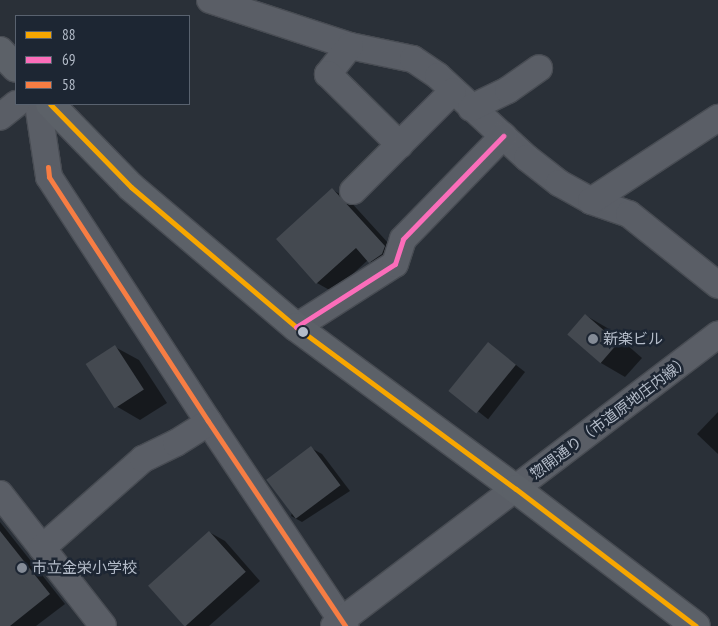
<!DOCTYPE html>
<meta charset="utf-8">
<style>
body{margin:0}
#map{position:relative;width:718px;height:626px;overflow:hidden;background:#2a3038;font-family:"PT Sans Narrow","Noto Sans JP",sans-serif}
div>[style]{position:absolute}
.shadow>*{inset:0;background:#0007;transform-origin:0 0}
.building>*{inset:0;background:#444950;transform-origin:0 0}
.roads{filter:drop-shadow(1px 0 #484c53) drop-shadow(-1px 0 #484c53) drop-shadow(0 1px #484c53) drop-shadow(0 -1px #484c53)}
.minor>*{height:26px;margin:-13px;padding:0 13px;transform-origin:13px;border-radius:13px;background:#5a5e66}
.major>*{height:28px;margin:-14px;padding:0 14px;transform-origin:14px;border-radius:14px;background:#5c6168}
.bus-1>*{height:5px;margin:-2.5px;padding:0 2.5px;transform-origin:2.5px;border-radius:2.5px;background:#f7a600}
.bus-2>*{height:5px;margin:-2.5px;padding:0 2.5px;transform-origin:2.5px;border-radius:2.5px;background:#fb6dba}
.bus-3>*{height:5px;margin:-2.5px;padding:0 2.5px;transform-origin:2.5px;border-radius:2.5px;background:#f77d43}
.dots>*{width:14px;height:14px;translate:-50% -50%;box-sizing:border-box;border:2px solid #1d2633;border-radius:50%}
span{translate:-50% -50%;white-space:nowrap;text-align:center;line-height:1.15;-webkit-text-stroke:5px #1d2633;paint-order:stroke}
.poi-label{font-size:15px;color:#b4bcc9}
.left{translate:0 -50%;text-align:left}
.street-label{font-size:15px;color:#b4bcc9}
.legend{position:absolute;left:15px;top:15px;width:175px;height:90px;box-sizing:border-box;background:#1d2633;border:1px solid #59626f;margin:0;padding:6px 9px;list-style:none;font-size:15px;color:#b4bcc9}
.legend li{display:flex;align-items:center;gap:10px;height:25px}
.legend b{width:25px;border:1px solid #59626f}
</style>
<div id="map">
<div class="shadow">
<div style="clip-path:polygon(333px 190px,348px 199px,400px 256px,385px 271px,368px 260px,333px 292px,317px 283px,277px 239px)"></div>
<div style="clip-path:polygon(585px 315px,609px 329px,642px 358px,625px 377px,601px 363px)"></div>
<div style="left:488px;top:343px;width:47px;height:60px;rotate:38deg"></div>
<div style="clip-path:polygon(115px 347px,139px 360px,167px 403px,140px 420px,116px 406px,88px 364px)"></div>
<div style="clip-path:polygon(718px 412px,718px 454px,697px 434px)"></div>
<div style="clip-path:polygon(311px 448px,322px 454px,350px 491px,302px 522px,291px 516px)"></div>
<div style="clip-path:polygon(0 522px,65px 604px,36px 626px,0 626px)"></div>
<div style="clip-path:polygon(209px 532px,225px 541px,260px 581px,209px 626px,186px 626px)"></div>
</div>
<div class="building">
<div style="clip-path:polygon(332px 188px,385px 246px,382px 254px,369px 263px,356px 248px,316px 284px,276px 239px)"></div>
<div style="left:585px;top:314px;width:44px;height:27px;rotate:41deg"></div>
<div style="left:488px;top:342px;width:36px;height:63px;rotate:39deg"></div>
<div style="left:115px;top:345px;width:53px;height:35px;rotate:57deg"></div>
<div style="left:311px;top:446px;width:49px;height:56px;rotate:53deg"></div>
<div style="clip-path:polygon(0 531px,50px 594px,10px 626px,0 626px)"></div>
<div style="left:209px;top:531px;width:55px;height:82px;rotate:48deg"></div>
</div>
<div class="roads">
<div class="minor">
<div style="left:210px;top:0;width:147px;rotate:18.2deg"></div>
<div style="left:350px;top:46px;width:64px;rotate:11.7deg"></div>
<div style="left:413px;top:59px;width:30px;rotate:34deg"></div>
<div style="left:438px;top:76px;width:121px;rotate:42.7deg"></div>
<div style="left:527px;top:158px;width:41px;rotate:38deg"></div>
<div style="left:559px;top:183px;width:37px;rotate:29deg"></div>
<div style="left:591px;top:201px;width:40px;rotate:18.9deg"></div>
<div style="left:629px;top:214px;width:114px;rotate:38.6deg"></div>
<div style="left:350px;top:46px;width:36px;rotate:128deg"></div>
<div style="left:328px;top:74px;width:101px;rotate:44.6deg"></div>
<div style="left:38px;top:104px;width:74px;rotate:81.4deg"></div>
<div style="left:49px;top:177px;width:291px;rotate:56.9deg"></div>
<div style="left:208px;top:421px;width:247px;rotate:56.2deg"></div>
<div style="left:471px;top:108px;width:41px;rotate:-25.9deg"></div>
<div style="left:508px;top:90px;width:38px;rotate:-35deg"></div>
<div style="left:0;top:117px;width:21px;rotate:-39deg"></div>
<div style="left:353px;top:191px;width:141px;rotate:-45deg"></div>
<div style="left:591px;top:201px;width:152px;rotate:-33.2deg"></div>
<div style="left:296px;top:327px;width:117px;rotate:-32.5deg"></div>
<div style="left:395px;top:264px;width:26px;rotate:-72deg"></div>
<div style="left:403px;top:239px;width:144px;rotate:-45.8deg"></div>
<div style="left:0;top:494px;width:167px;rotate:52deg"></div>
<div style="left:42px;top:548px;width:135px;rotate:-41.4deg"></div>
<div style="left:143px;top:459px;width:37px;rotate:-26deg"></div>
<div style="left:176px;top:443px;width:39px;rotate:-32deg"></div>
<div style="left:334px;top:626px;width:482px;rotate:-37.2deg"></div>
</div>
<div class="major">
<div style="left:0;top:51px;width:23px;rotate:47deg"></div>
<div style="left:50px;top:104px;width:116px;rotate:45.7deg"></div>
<div style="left:131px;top:187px;width:216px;rotate:40.3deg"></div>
<div style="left:296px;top:327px;width:273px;rotate:36.4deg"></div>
<div style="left:516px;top:489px;width:226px;rotate:37.3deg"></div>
</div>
</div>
<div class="bus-1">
<div style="left:50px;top:104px;width:116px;rotate:45.7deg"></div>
<div style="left:131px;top:187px;width:216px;rotate:40.3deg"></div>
<div style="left:296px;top:327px;width:273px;rotate:36.4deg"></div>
<div style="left:516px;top:489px;width:226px;rotate:37.3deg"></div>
</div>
<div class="bus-2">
<div style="left:296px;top:327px;width:117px;rotate:-32.5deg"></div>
<div style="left:395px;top:264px;width:26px;rotate:-72deg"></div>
<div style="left:403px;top:239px;width:144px;rotate:-45.8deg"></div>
</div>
<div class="bus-3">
<div style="left:48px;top:167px;width:10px;rotate:84deg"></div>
<div style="left:49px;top:177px;width:291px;rotate:56.9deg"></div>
<div style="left:208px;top:421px;width:247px;rotate:56.2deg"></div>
</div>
<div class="dots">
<div style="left:303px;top:332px;background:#b4bcc9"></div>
<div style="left:593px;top:339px;background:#848b96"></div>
<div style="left:22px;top:568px;background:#848b96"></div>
</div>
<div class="poi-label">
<span class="left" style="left:603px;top:339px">新楽ビル</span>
<span class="left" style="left:32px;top:568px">市立金栄小学校</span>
</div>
<div class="street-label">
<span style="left:610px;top:417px;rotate:-37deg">惣開通り（市道原地庄内線）</span>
</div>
<ul class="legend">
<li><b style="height:6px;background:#f7a600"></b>88</li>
<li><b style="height:6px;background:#fb6dba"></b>69</li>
<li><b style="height:6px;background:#f77d43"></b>58</li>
</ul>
</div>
